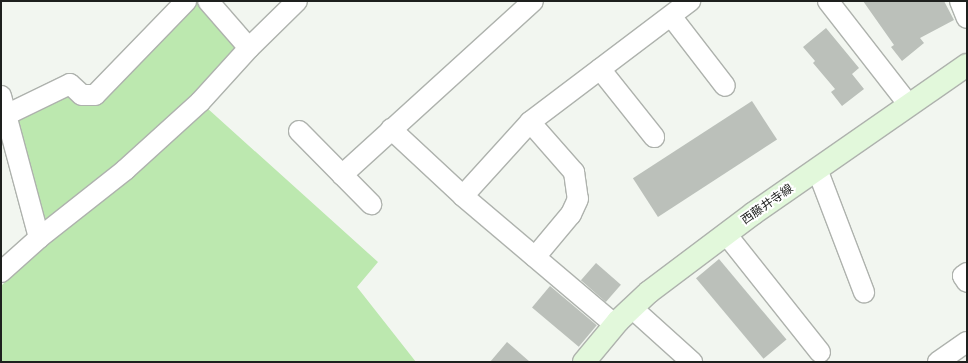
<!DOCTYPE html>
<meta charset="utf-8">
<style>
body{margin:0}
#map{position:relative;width:968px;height:363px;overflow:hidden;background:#f2f6f0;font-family:"Noto Serif","Noto Sans JP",serif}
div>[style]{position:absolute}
.green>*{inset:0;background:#bce8af}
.building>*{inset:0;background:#bbc0ba;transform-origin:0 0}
.roads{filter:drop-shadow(1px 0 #aeb2ad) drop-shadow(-1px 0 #aeb2ad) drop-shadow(0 1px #aeb2ad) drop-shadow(0 -1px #aeb2ad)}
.street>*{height:20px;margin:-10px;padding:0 10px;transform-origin:10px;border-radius:10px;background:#fff}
.secondary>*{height:22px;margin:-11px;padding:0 11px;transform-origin:11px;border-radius:11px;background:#e2f8db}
span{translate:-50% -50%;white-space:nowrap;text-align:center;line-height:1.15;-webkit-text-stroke:4px #fff;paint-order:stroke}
.street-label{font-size:12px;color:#1e201e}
.frame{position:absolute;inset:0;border:2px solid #1e201e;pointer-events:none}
</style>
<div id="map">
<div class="green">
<div style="clip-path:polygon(195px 1px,200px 1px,240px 48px,192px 100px,42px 227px,14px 119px,69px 93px,78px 102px)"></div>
<div style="clip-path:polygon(207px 108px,378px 262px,357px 287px,416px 362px,1px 362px,1px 286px,44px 244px,126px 183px)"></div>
</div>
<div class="building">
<div style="clip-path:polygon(863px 1px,944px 1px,954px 20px,920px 38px,924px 43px,902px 61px,891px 47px,894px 45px)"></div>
<div style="clip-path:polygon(826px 28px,859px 68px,852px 74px,864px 89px,842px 106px,831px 92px,835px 89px,813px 63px,815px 61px,803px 47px)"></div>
<div style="left:752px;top:101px;width:46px;height:142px;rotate:57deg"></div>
<div style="left:719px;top:259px;width:105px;height:30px;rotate:50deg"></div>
<div style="left:596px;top:263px;width:33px;height:23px;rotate:41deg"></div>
<div style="left:550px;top:286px;width:61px;height:28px;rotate:40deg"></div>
<div style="clip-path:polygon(507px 342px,530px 362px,490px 362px)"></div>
</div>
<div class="roads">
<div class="street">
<div style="left:208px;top:1px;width:62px;rotate:48.9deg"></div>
<div style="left:828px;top:1px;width:132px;rotate:52.1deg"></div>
<div style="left:960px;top:1px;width:18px;rotate:68deg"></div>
<div style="left:671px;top:16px;width:88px;rotate:52.4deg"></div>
<div style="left:600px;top:69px;width:87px;rotate:51.5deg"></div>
<div style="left:1px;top:96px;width:147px;rotate:75deg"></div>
<div style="left:6px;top:115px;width:71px;rotate:-25.8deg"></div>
<div style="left:70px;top:84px;width:16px;rotate:43deg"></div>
<div style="left:82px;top:95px;width:13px"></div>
<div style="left:95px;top:95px;width:131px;rotate:-45.9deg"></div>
<div style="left:530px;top:122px;width:67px;rotate:48.7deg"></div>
<div style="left:574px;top:172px;width:27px;rotate:82deg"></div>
<div style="left:578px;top:199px;width:17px;rotate:115deg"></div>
<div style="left:571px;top:214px;width:56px;rotate:129.9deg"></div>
<div style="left:391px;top:129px;width:98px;rotate:42.9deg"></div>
<div style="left:463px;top:196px;width:199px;rotate:40.3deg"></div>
<div style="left:299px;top:131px;width:103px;rotate:45.4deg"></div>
<div style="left:817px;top:169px;width:132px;rotate:69.1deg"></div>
<div style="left:342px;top:175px;width:258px;rotate:-42.3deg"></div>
<div style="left:463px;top:196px;width:100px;rotate:-47.8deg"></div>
<div style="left:530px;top:122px;width:201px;rotate:-37.1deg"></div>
<div style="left:726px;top:234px;width:151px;rotate:51.5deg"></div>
<div style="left:1px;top:272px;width:51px;rotate:-41.8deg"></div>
<div style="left:39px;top:238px;width:110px;rotate:-38.3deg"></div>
<div style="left:125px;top:170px;width:101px;rotate:-42.2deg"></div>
<div style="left:200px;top:102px;width:73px;rotate:-47.8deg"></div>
<div style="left:249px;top:48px;width:67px;rotate:-44.4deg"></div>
<div style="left:967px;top:273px;width:5px;rotate:143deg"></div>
<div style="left:963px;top:276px;width:7px;rotate:56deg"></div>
<div style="left:632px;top:308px;width:81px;rotate:42deg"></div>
<div style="left:938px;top:362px;width:35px;rotate:-35deg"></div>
</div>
<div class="secondary">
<div style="left:584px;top:362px;width:53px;rotate:-50.3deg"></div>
<div style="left:618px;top:321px;width:42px;rotate:-43.1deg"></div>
<div style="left:649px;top:292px;width:131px;rotate:-37deg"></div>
<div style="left:754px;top:213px;width:259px;rotate:-34.8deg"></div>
</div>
</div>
<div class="street-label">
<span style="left:767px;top:204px;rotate:-35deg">西藤井寺線</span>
</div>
<div class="frame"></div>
</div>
